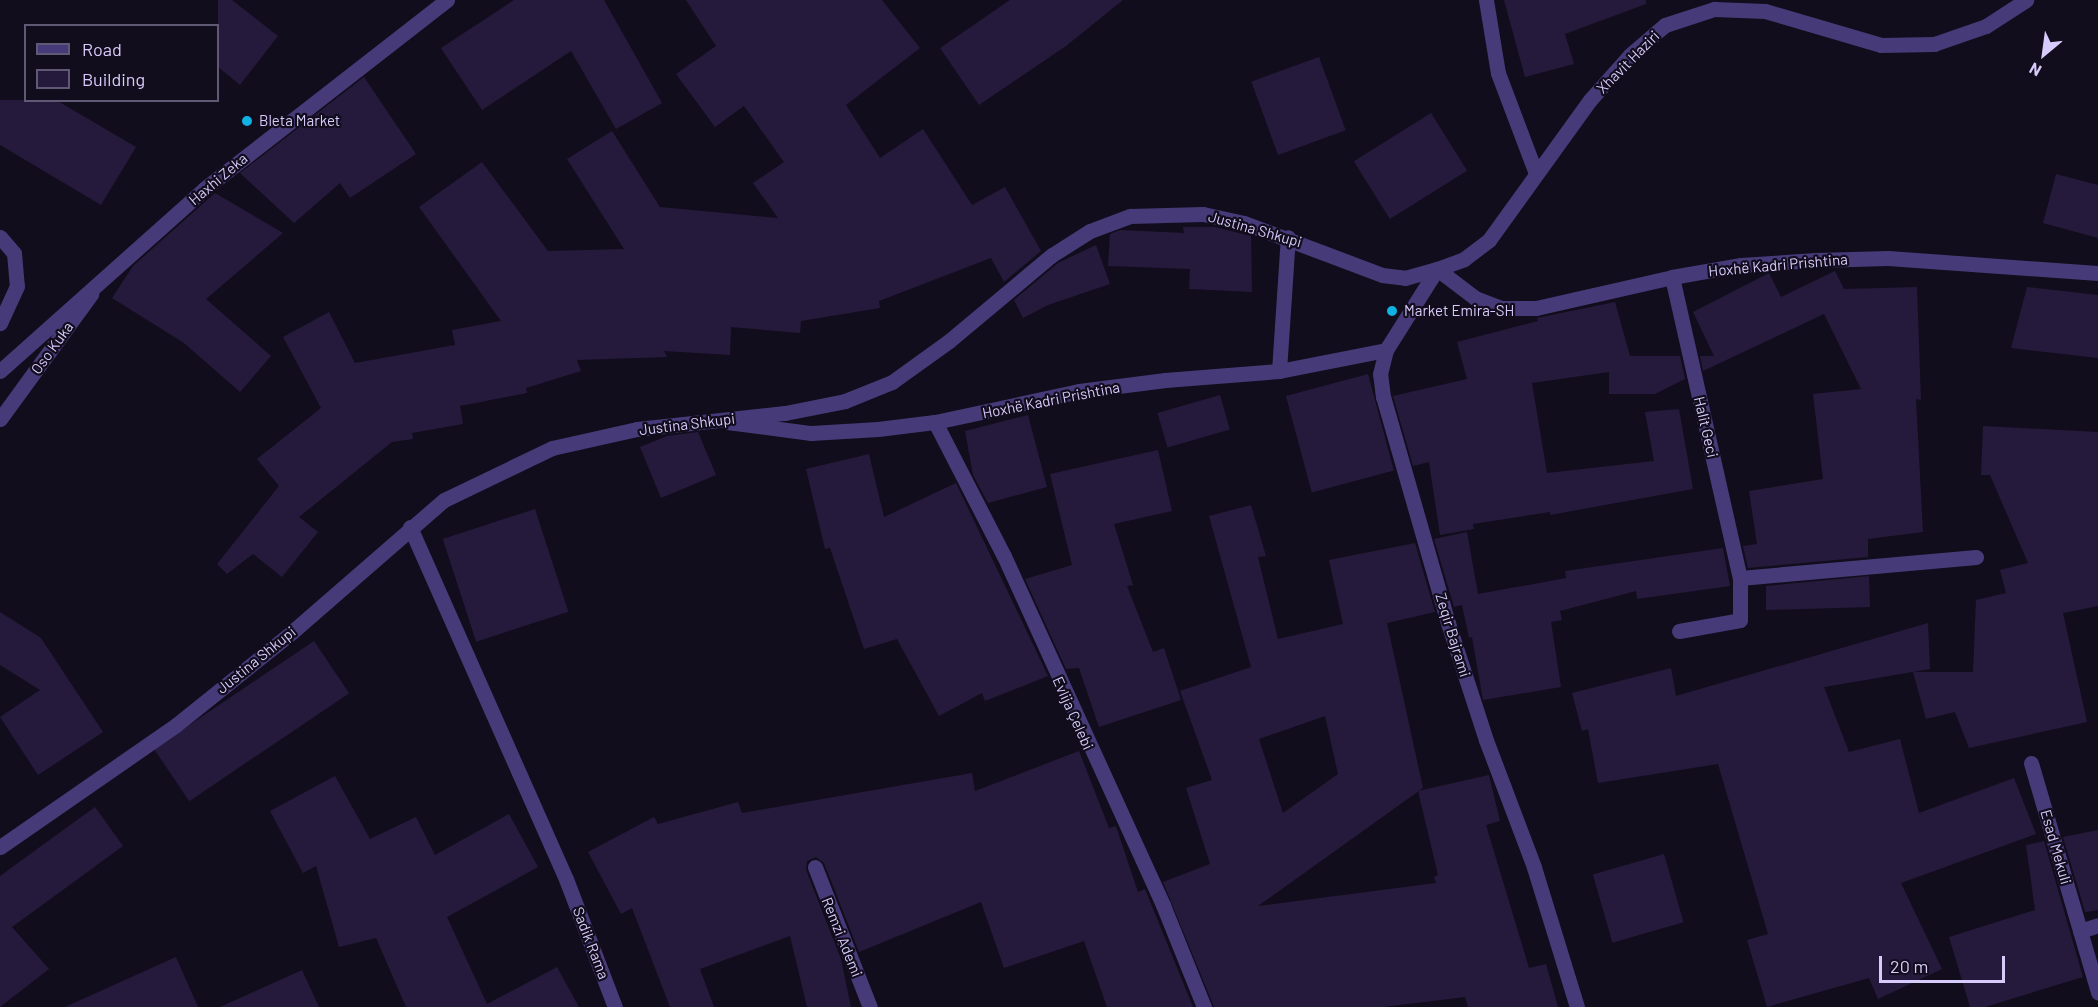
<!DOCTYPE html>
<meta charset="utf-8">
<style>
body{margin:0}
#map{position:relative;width:2098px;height:1007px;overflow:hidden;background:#110d1c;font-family:Barlow,sans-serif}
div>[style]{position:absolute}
.building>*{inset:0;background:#261a3c;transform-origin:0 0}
.service>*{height:15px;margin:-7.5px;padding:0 7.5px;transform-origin:7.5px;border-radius:7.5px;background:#463b78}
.minor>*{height:15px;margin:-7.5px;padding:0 7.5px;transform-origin:7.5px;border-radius:7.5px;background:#463b78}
.tertiary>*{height:15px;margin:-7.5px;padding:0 7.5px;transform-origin:7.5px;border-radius:7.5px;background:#463b78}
.dots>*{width:16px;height:16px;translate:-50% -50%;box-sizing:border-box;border:3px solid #110d1c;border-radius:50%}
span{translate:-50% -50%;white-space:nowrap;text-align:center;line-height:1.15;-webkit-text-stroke:4.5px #110d1c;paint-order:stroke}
.street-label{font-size:15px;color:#d7cbfb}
.poi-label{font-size:15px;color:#d7cbfb}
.left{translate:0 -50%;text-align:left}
.legend{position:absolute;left:24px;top:24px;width:195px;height:78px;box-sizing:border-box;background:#110d1c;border:2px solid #605975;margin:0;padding:8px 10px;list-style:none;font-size:18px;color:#d7cbfb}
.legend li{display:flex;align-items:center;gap:12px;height:30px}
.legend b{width:30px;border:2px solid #605975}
.north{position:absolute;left:2014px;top:24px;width:60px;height:60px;-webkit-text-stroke:4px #110d1c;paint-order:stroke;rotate:209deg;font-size:16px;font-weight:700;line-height:24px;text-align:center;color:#d7cbfb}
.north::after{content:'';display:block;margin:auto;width:21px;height:27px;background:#d7cbfb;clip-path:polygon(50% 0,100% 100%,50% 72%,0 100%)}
.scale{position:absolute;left:1879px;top:956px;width:126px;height:27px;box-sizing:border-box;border:3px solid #d7cbfb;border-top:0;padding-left:8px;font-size:18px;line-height:21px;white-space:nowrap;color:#d7cbfb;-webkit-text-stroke:4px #110d1c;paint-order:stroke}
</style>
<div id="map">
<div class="building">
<div style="clip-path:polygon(218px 0,232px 0,278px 36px,240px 85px,218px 67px)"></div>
<div style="clip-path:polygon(514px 0,604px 0,662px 103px,616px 129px,571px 51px,482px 110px,441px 48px)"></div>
<div style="clip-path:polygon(686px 0,882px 0,920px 48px,846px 105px,880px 158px,923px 129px,972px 205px,1005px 187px,1041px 251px,1004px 282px,991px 258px,879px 301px,880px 308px,801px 321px,800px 333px,731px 327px,730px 355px,664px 351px,667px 357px,577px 360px,581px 371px,526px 388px,527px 393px,460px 406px,463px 424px,412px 433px,413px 439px,392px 442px,299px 517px,318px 532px,282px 577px,253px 554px,227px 574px,217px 564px,279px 486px,257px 459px,321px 408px,283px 337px,329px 312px,355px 363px,455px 345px,452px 330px,501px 321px,419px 207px,482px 162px,548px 251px,624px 249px,567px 159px,612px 131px,660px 207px,778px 218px,753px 183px,784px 162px,744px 106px,715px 127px,676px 74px,716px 46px)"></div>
<div style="clip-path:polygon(1010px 0,1123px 0,1066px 46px,979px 105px,940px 48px)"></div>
<div style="clip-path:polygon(1504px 0,1646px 0,1646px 4px,1565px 34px,1574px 64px,1525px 77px)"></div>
<div style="left:1319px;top:57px;width:78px;height:72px;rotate:70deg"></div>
<div style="clip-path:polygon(364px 77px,416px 154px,350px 198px,340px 183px,294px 223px,240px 173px)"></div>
<div style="clip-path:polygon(0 100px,56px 100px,136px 147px,101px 205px,0 145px)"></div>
<div style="left:1431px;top:113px;width:68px;height:91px;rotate:58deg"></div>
<div style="clip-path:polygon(2056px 174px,2098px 185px,2098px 238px,2043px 223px)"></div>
<div style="clip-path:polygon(215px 193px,283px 233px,206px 299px,271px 356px,240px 392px,184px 343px,112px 298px,133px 266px)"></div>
<div style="clip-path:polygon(1183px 227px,1215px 227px,1251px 236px,1252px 292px,1189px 289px,1190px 269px,1108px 266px,1110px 234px,1120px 230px,1184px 233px)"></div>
<div style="clip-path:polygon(1096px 245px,1110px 284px,1048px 305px,1023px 318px,1014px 300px,1058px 263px)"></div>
<div style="clip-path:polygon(1835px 271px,1844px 289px,1917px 287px,1921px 400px,1916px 399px,1923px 532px,1868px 539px,1868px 557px,1748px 568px,1743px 546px,1757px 544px,1749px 491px,1823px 479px,1813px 394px,1861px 389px,1824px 314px,1703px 371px,1700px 356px,1714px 356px,1693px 312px,1769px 273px,1781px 297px)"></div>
<div style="clip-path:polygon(2027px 287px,2098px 295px,2098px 358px,2011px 348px)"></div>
<div style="clip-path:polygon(1615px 302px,1630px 356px,1680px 356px,1685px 379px,1655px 394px,1609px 394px,1609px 372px,1532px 383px,1547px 473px,1654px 461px,1645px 412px,1679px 409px,1693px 489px,1550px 515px,1550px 512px,1473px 524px,1474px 529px,1440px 535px,1429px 462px,1413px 466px,1393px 396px,1467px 379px,1457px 342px,1538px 321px,1537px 318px)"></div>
<div style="left:1368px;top:374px;width:100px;height:85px;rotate:75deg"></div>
<div style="left:1220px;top:395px;width:36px;height:65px;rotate:74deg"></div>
<div style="clip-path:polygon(1028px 415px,1047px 487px,988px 503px,973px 475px,965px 431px)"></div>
<div style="clip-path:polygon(1983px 426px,2098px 432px,2098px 606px,2063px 613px,2087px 722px,1969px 748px,1955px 712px,1926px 719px,1913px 672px,1973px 672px,1976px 600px,2006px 593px,2000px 570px,2028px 563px,1990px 475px,1981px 475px)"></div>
<div style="clip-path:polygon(698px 432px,716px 475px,661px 498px,640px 447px,667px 436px)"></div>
<div style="clip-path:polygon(1158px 450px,1172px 511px,1114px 524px,1133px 585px,1127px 586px,1153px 652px,1164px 648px,1181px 700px,1099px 727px,1079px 668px,1066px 669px,1025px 579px,1072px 565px,1050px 474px)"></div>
<div style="clip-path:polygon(869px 454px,884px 517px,956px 483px,1048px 676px,985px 701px,982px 693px,939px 716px,897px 639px,864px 649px,830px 548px,825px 549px,806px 469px)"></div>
<div style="clip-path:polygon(evenodd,1251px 505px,1266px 556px,1258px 557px,1278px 639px,1343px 624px,1329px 560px,1415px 543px,1435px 612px,1387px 623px,1423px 788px,1258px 906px,1436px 883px,1434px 877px,1438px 875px,1418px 791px,1489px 775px,1500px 821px,1486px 825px,1529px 968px,1546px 964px,1558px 1007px,1468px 1007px,1465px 997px,1383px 1007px,1214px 1007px,1163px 882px,1210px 864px,1186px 788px,1212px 780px,1180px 691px,1251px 667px,1209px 516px,1251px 505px,1325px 716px,1338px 774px,1283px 813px,1259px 739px,1325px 716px)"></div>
<div style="left:535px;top:509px;width:108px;height:97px;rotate:72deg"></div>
<div style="clip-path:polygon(1467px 532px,1478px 594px,1566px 578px,1565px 571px,1723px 548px,1730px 586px,1637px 599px,1636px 591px,1560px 611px,1562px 620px,1551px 622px,1561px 687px,1483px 700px,1472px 637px,1469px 638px,1462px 605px,1454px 607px,1434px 539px)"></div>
<div style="clip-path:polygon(1869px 576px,1870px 607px,1766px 610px,1766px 586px)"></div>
<div style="clip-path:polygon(0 612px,41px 638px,103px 732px,38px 775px,0 717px,40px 690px,0 665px)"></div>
<div style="clip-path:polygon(1928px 623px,1930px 669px,1824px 687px,1849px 752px,1900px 739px,1919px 813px,2014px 778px,2036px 834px,1901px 883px,1942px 969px,1878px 999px,1869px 978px,1767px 1007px,1747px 940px,1768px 934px,1718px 764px,1598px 783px,1588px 729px,1582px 731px,1572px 693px,1671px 668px,1676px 696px)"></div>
<div style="left:314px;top:641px;width:63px;height:193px;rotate:56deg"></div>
<div style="clip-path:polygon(1079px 751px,1109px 828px,1116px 826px,1138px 892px,1145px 889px,1193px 1007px,1107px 1007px,1084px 941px,1004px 968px,981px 902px,859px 952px,824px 863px,816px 857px,807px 861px,806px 870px,841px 959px,851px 1007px,807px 1007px,790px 936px,700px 969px,714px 1007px,670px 1007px,632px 908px,621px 914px,588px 852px,654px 817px,658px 824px,738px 802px,742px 813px,972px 773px,975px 791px)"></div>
<div style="clip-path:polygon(335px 776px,370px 839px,416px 817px,435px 855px,509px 814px,538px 867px,447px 917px,487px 1004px,557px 967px,579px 1007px,406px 1007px,376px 938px,339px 947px,316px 866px,303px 873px,270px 811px)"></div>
<div style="clip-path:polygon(95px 807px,123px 846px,12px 927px,49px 969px,0 1007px,0 876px)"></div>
<div style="clip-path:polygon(2098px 830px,2098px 910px,2085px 912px,2063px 837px)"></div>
<div style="clip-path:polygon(2044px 841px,2083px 977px,1985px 1007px,1970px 1007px,1949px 937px,2035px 910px,2026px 845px)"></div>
<div style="left:1664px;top:854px;width:71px;height:74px;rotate:74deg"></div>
<div style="clip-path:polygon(176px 957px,198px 1007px,65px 1007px)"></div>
<div style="clip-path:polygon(302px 970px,319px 1007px,220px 1007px)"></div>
</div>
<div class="service">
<div style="left:0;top:419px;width:155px;rotate:-53.9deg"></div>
<div style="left:410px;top:527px;width:385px;rotate:66.1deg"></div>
<div style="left:1679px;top:631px;width:62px;rotate:-10.2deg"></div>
<div style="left:1740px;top:620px;width:42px;rotate:-90deg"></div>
<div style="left:1740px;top:578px;width:237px;rotate:-5.1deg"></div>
</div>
<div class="minor">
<div style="left:1486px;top:0;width:74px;rotate:80.7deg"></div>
<div style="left:1498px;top:73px;width:105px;rotate:69.3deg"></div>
<div style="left:0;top:237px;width:21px;rotate:49deg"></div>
<div style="left:14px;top:253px;width:33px;rotate:85deg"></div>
<div style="left:17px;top:286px;width:41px;rotate:114.7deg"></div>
<div style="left:1672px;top:277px;width:309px;rotate:77.3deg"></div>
<div style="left:1279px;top:371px;width:134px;rotate:-86.2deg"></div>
<div style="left:727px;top:422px;width:85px;rotate:7.5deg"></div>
<div style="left:811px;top:433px;width:67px;rotate:-3.4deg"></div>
<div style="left:878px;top:429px;width:57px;rotate:-7deg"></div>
<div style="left:935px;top:422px;width:147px;rotate:-12.1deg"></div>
<div style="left:1079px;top:391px;width:87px;rotate:-7.3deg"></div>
<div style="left:1165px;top:380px;width:114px;rotate:-4.5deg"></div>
<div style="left:1279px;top:371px;width:109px;rotate:-11.1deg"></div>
<div style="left:935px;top:422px;width:151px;rotate:62.8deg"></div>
<div style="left:1004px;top:556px;width:384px;rotate:65.5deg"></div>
<div style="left:1163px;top:905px;width:110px;rotate:68.1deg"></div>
<div style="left:2031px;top:763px;width:239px;rotate:73.7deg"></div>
<div style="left:815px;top:867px;width:150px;rotate:68.6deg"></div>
<div style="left:566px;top:879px;width:137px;rotate:69.1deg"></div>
<div style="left:2080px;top:931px;width:19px;rotate:-18deg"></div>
<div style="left:1577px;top:1007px;width:146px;rotate:-107.1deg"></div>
<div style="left:1534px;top:867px;width:136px;rotate:-110.7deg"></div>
<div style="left:1486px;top:740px;width:123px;rotate:-108deg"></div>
<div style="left:1448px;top:623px;width:235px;rotate:-106deg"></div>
<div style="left:1383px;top:397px;width:23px;rotate:-97deg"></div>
<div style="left:1380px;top:374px;width:25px;rotate:-76deg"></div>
<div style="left:1386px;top:350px;width:96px;rotate:-57.8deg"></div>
<div style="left:1437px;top:269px;width:48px;rotate:37.3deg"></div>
<div style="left:1475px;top:298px;width:28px;rotate:21deg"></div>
<div style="left:1501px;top:308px;width:35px"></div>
<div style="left:1536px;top:308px;width:139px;rotate:-12.8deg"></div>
<div style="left:1672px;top:277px;width:70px;rotate:-9.9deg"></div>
<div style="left:1741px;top:265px;width:75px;rotate:-3.8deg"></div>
<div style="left:1816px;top:260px;width:72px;rotate:-1.6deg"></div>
<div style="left:1888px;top:258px;width:211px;rotate:4.1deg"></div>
</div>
<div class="tertiary">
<div style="left:0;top:371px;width:273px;rotate:-41.7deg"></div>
<div style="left:204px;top:189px;width:308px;rotate:-37.9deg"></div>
<div style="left:0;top:847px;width:214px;rotate:-34.7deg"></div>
<div style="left:176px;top:725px;width:149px;rotate:-38.7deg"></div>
<div style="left:292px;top:632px;width:201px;rotate:-41deg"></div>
<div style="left:444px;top:500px;width:120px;rotate:-25.7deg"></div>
<div style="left:552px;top:448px;width:87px;rotate:-12.6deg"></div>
<div style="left:637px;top:429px;width:149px;rotate:-6.2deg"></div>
<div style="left:785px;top:413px;width:61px;rotate:-11.3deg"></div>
<div style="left:845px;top:401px;width:51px;rotate:-22deg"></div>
<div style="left:892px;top:382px;width:70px;rotate:-35.7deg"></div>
<div style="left:949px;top:341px;width:134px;rotate:-39.9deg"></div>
<div style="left:1052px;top:255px;width:45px;rotate:-32.3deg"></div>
<div style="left:1090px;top:231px;width:43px;rotate:-20.6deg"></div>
<div style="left:1130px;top:216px;width:73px;rotate:-1.6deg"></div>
<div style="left:1203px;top:214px;width:42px;rotate:12.4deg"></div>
<div style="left:1244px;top:223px;width:147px;rotate:20.6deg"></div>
<div style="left:1382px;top:275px;width:23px;rotate:7deg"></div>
<div style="left:1405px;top:278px;width:33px;rotate:-16deg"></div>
<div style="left:1437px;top:269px;width:29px;rotate:-20deg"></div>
<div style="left:1464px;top:259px;width:31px;rotate:-37deg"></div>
<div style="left:1489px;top:240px;width:173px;rotate:-54.2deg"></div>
<div style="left:1590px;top:100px;width:60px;rotate:-48.4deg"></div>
<div style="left:1630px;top:55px;width:46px;rotate:-40.6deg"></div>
<div style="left:1665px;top:25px;width:52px;rotate:-18.1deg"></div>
<div style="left:1714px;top:9px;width:51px;rotate:2.2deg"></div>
<div style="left:1765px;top:11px;width:121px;rotate:16.3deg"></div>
<div style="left:1881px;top:45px;width:53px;rotate:-1.1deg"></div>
<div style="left:1934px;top:44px;width:55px;rotate:-19.1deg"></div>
<div style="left:1986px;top:26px;width:48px;rotate:-33deg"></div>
</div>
<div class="dots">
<div style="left:247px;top:121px;background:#10b1e3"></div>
<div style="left:1392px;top:311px;background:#10b1e3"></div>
</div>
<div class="street-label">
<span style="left:1628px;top:62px;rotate:-45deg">Xhavit Haziri</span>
<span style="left:218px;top:179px;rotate:-40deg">Haxhi Zeka</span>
<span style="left:1255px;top:229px;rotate:16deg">Justina Shkupi</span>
<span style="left:1778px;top:265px;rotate:-5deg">Hoxhë Kadri Prishtina</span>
<span style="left:52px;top:348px;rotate:-54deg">Oso Kuka</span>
<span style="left:1051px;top:400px;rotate:-11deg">Hoxhë Kadri Prishtina</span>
<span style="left:687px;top:424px;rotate:-7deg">Justina Shkupi</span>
<span style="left:1706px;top:427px;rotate:77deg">Halit Geci</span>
<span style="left:1453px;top:635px;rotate:73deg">Zeqir Bajrami</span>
<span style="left:256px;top:660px;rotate:-39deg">Justina Shkupi</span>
<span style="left:1073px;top:713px;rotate:66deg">Evlija Çelebi</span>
<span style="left:2056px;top:847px;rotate:74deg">Esad Mekuli</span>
<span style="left:842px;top:937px;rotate:68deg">Remzi Ademi</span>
<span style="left:591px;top:943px;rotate:69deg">Sadik Rama</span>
</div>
<div class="poi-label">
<span class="left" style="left:259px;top:121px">Bleta Market</span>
<span class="left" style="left:1404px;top:311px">Market Emira-SH</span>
</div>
<ul class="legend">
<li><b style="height:8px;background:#463b78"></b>Road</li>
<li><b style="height:16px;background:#261a3c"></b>Building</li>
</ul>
<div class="north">N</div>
<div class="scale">20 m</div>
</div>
